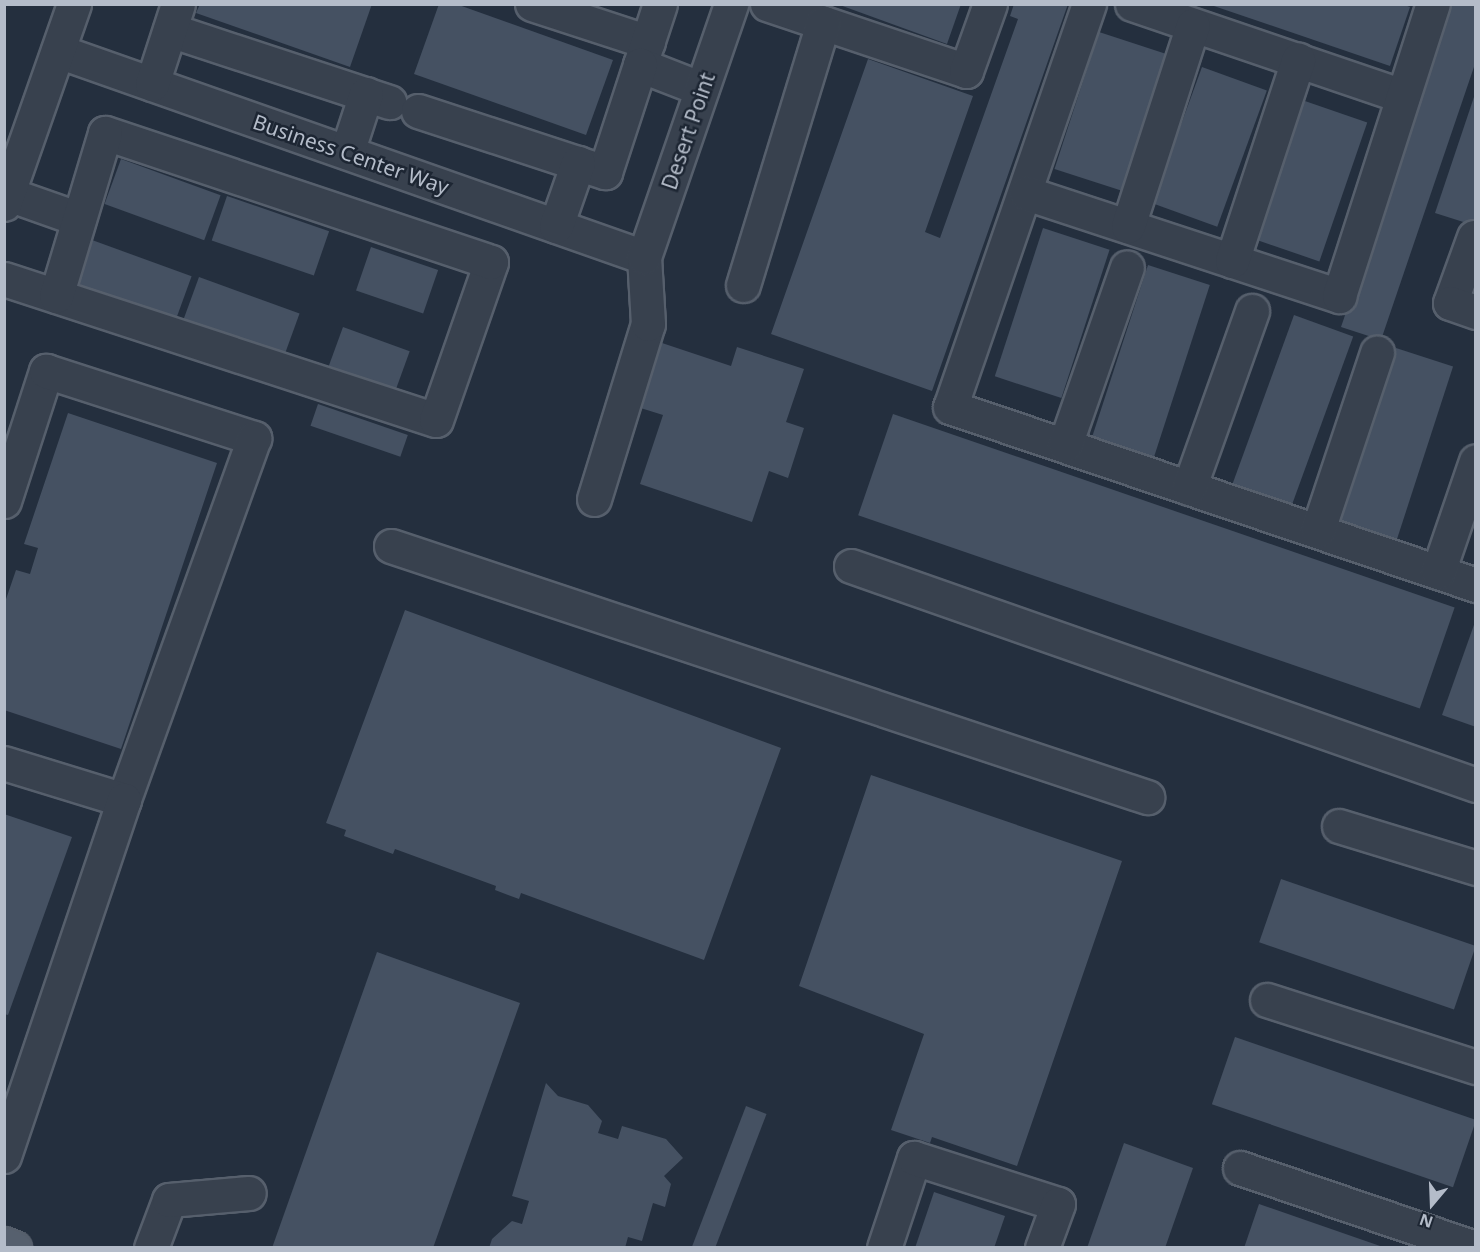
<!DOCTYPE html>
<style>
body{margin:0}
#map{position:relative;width:1480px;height:1252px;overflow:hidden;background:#242f3e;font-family:"Noto Sans",sans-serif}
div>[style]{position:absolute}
.building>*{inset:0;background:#455162;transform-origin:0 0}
.roads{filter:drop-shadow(2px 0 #565f6c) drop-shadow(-2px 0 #565f6c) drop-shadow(0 2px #565f6c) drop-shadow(0 -2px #565f6c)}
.minor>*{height:33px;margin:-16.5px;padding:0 16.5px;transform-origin:16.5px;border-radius:16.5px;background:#38414e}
.major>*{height:33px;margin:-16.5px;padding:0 16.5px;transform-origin:16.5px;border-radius:16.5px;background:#56606e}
span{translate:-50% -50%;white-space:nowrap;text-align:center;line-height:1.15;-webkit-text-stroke:5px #1d2633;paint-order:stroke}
.street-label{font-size:21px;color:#b4bcc9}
.frame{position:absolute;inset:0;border:6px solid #b4bcc9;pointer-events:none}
.north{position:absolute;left:1402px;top:1174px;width:60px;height:60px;-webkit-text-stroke:4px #1d2633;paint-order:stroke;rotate:199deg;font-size:16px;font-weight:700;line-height:24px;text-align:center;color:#b4bcc9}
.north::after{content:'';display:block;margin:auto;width:21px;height:27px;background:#b4bcc9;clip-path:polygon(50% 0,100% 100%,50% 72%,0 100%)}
</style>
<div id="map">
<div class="building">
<div style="clip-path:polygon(200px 4px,372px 4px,350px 67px,196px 13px)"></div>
<div style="clip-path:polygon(439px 4px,456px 4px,613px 60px,586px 135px,414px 74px)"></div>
<div style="clip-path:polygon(837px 4px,961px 4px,947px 44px)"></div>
<div style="clip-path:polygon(1014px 4px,1068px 4px,932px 391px,771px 334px,868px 59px,973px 96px,925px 232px,940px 238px,1018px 19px,1010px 16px)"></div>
<div style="clip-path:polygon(1402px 4px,1410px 7px,1390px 66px,1211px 5px)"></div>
<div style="clip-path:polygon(1451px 4px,1476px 4px,1476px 61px,1381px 340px,1341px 327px)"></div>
<div style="left:1099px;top:32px;width:70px;height:144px;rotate:18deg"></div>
<div style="left:1202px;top:67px;width:69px;height:145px;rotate:20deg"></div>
<div style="clip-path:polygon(1475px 94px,1476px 94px,1476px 226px,1435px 213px)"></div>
<div style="left:1302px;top:100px;width:69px;height:147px;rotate:19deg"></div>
<div style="left:121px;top:159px;width:106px;height:48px;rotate:20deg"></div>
<div style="left:227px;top:196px;width:108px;height:47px;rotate:19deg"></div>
<div style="left:1043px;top:228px;width:70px;height:156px;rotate:18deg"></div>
<div style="left:92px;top:240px;width:106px;height:46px;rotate:20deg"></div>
<div style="left:371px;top:247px;width:71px;height:46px;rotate:19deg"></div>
<div style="left:1148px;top:265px;width:65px;height:183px;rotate:18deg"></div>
<div style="left:199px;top:277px;width:107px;height:48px;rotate:20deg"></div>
<div style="left:1294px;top:315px;width:63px;height:182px;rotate:20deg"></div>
<div style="left:343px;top:327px;width:71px;height:48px;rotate:20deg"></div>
<div style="clip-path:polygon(653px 340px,731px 366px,737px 347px,804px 369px,786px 422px,804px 428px,788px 478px,769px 471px,752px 522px,640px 484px,663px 415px,631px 405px)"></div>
<div style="left:1396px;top:348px;width:60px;height:185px;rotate:18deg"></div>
<div style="left:318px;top:404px;width:95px;height:23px;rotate:19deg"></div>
<div style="clip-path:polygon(68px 413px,217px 463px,121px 749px,4px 710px,4px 605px,16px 570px,30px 574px,38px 548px,24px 544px)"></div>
<div style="left:893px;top:414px;width:594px;height:107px;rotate:19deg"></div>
<div style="clip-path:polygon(405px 610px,781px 748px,704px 960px,521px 893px,519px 899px,495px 890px,496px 886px,395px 849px,393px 854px,344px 836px,346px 830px,326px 823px)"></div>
<div style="clip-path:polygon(1475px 622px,1476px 622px,1476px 727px,1442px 715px)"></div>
<div style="clip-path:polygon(871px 775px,1122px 861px,1017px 1166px,932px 1137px,930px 1143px,891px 1130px,924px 1034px,799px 986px)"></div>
<div style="clip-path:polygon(4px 814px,72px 837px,8px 1015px,4px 1014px)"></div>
<div style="left:1281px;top:879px;width:206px;height:67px;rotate:19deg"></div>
<div style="clip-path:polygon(377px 952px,520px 1003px,433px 1248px,272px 1248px)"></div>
<div style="left:1235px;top:1037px;width:255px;height:71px;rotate:19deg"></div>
<div style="clip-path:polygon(546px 1083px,558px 1096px,588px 1105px,602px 1121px,598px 1133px,618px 1139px,622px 1126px,666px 1139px,683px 1158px,664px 1176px,671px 1184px,665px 1207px,653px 1203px,642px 1241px,628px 1237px,625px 1248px,489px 1248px,492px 1239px,512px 1221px,522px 1224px,529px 1201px,512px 1196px)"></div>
<div style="left:746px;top:1106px;width:22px;height:151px;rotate:21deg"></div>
<div style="clip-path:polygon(1124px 1143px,1193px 1168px,1165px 1248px,1087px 1248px)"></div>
<div style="clip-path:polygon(934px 1192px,1005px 1216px,994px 1248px,915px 1248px)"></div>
<div style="clip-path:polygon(1259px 1204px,1383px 1247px,1383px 1248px,1244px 1248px)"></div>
</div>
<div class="roads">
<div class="minor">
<div style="left:532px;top:4px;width:122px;rotate:18.1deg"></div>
<div style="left:660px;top:4px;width:64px;rotate:108.2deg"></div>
<div style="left:640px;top:65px;width:66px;rotate:21.2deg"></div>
<div style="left:767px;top:4px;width:210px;rotate:18.6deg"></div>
<div style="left:966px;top:71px;width:71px;rotate:-70.3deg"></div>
<div style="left:1089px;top:4px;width:426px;rotate:109deg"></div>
<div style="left:950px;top:407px;width:555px;rotate:18.7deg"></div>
<div style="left:1132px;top:4px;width:286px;rotate:18.8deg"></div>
<div style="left:170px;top:30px;width:231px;rotate:18.2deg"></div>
<div style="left:58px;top:51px;width:621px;rotate:19.37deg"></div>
<div style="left:152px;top:84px;width:84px;rotate:-72deg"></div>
<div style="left:418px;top:111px;width:197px;rotate:18.1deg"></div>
<div style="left:605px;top:172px;width:113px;rotate:-71.9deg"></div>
<div style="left:347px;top:152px;width:61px;rotate:-71.9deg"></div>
<div style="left:1026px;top:193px;width:330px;rotate:18.2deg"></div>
<div style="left:1339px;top:296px;width:307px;rotate:-72.2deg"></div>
<div style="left:8px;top:194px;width:75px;rotate:19.4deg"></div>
<div style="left:4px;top:204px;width:212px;rotate:-70.7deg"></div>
<div style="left:556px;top:226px;width:67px;rotate:-70.8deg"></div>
<div style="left:1128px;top:226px;width:211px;rotate:-72.1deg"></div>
<div style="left:1474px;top:237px;width:70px;rotate:110deg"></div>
<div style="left:1450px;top:303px;width:28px;rotate:19deg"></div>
<div style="left:1232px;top:261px;width:212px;rotate:-71.8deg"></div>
<div style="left:4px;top:279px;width:454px;rotate:18.1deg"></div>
<div style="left:436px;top:420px;width:167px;rotate:-70.8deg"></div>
<div style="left:491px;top:262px;width:407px;rotate:-161.5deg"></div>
<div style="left:105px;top:133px;width:170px;rotate:106.7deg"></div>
<div style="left:743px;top:285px;width:274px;rotate:-73deg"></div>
<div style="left:1065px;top:445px;width:188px;rotate:-70.8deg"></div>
<div style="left:1189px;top:488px;width:188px;rotate:-70.4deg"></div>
<div style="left:594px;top:499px;width:183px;rotate:-72.9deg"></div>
<div style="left:648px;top:324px;width:67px;rotate:-93.4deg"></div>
<div style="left:644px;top:257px;width:268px;rotate:-71deg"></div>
<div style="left:4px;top:501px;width:137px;rotate:-72.1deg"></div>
<div style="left:46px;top:371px;width:219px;rotate:17.9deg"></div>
<div style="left:254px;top:438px;width:385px;rotate:109.8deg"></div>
<div style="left:124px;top:800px;width:126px;rotate:-162.9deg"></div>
<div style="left:1318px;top:530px;width:187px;rotate:-71.6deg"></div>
<div style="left:391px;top:546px;width:797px;rotate:18.37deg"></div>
<div style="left:851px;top:566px;width:662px;rotate:19.31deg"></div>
<div style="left:1438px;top:572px;width:117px;rotate:-71.1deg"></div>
<div style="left:1339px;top:826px;width:143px;rotate:17deg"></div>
<div style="left:1267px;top:1000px;width:219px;rotate:17.8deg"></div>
<div style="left:4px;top:1156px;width:376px;rotate:-71.4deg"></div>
<div style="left:1240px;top:1168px;width:248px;rotate:18.8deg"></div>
<div style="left:151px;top:1248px;width:51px;rotate:-69.4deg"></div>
<div style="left:169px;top:1200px;width:80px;rotate:-5deg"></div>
<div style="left:884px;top:1248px;width:95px;rotate:-71.6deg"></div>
<div style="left:914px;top:1158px;width:151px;rotate:17.7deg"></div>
<div style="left:1058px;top:1204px;width:47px;rotate:110deg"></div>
</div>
<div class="major">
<div style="left:4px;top:1244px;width:11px;rotate:22deg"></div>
</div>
</div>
<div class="street-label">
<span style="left:688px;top:131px;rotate:-71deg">Desert Point</span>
<span style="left:351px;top:154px;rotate:19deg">Business Center Way</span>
</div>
<div class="frame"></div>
<div class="north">N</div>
</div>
